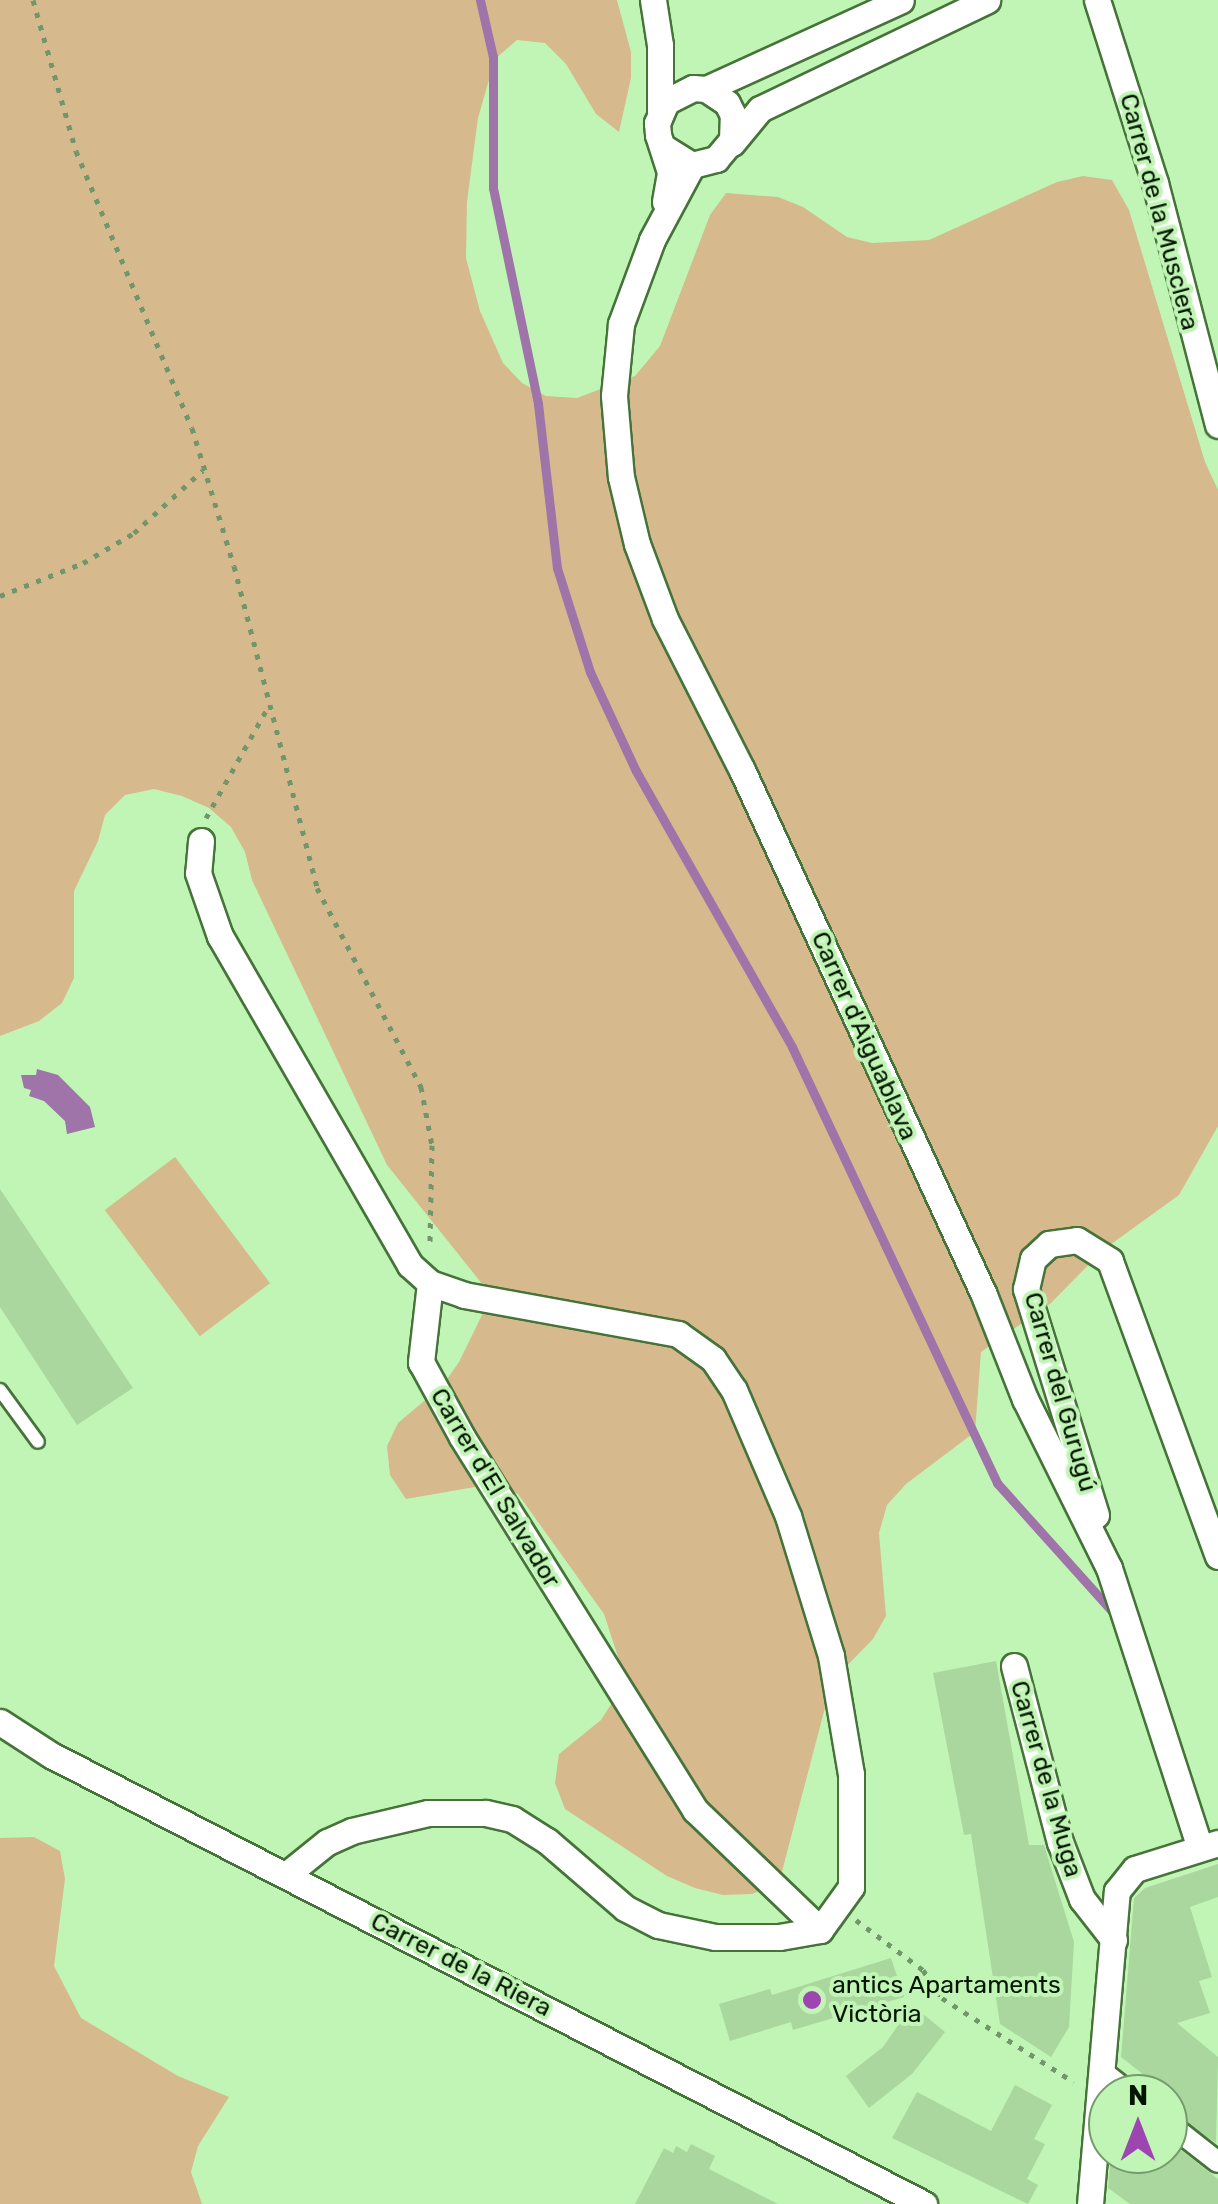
<!DOCTYPE html>
<meta charset="utf-8">
<style>
body{margin:0}
#map{position:relative;width:1218px;height:2204px;overflow:hidden;background:#c1f5b5;font-family:Rubik,sans-serif}
div>[style]{position:absolute}
.green>*{inset:0;background:#d6ba8d;transform-origin:0 0}
.water>*{inset:0;background:#9f74a9}
.stream>*{height:9px;margin:-4.5px;padding:0 4.5px;transform-origin:4.5px;border-radius:4.5px;background:#9f74a9}
.building>*{inset:0;background:#aad79e}
.path>*{height:5px;margin-top:-2.5px;transform-origin:0;background:repeating-linear-gradient(90deg,#719669 0 5px,transparent 0 13px)}
.roads{filter:drop-shadow(2px 0 #457339) drop-shadow(-2px 0 #457339) drop-shadow(0 2px #457339) drop-shadow(0 -2px #457339)}
.service>*{height:12px;margin:-6px;padding:0 6px;transform-origin:6px;border-radius:6px;background:#fff}
.pedestrian>*{height:20px;margin:-10px;padding:0 10px;transform-origin:10px;border-radius:10px;background:#fff}
.minor>*{height:25px;margin:-12.5px;padding:0 12.5px;transform-origin:12.5px;border-radius:12.5px;background:#fff}
.dots>*{width:28px;height:28px;translate:-50% -50%;box-sizing:border-box;border:5px solid #c1f5b5;border-radius:50%}
span{translate:-50% -50%;white-space:nowrap;text-align:center;line-height:1.15;-webkit-text-stroke:8px #c1f5b5;paint-order:stroke}
.street-label{font-size:25px;color:#041501}
.poi-label{font-size:25px;color:#041501}
.left{translate:0 -50%;text-align:left}
.north{position:absolute;left:1088px;top:2074px;width:100px;height:100px;box-sizing:border-box;background:#c1f5b5;border:2px solid #759b6d;border-radius:50%;rotate:0deg;font-size:28px;font-weight:700;line-height:40px;text-align:center;color:#041501}
.north::after{content:'';display:block;margin:auto;width:35px;height:45px;background:#9d45b1;clip-path:polygon(50% 0,100% 100%,50% 72%,0 100%)}
</style>
<div id="map">
<div class="green">
<div style="clip-path:polygon(0 0,617px 0,631px 52px,631px 78px,619px 132px,596px 114px,566px 64px,545px 43px,517px 40px,495px 59px,478px 118px,467px 202px,466px 258px,480px 311px,503px 363px,522px 383px,546px 396px,577px 398px,635px 376px,660px 346px,710px 215px,726px 193px,778px 197px,803px 207px,847px 237px,872px 243px,929px 240px,1057px 182px,1083px 176px,1112px 180px,1129px 210px,1205px 462px,1218px 490px,1218px 1126px,1179px 1195px,1103px 1250px,1051px 1303px,981px 1352px,975px 1432px,906px 1484px,887px 1505px,879px 1533px,886px 1616px,873px 1639px,832px 1681px,779px 1883px,752px 1894px,723px 1895px,695px 1888px,667px 1876px,565px 1809px,555px 1783px,559px 1754px,601px 1720px,617px 1695px,621px 1666px,604px 1614px,518px 1494px,492px 1484px,406px 1499px,390px 1475px,387px 1446px,398px 1423px,443px 1385px,459px 1362px,483px 1313px,483px 1285px,387px 1165px,252px 880px,245px 852px,231px 827px,209px 808px,182px 796px,154px 789px,125px 795px,105px 815px,98px 841px,74px 891px,74px 978px,62px 1003px,39px 1021px,0 1036px)"></div>
<div style="left:175px;top:1157px;width:158px;height:88px;rotate:53deg"></div>
<div style="clip-path:polygon(34px 1837px,60px 1851px,65px 1879px,54px 1966px,81px 2018px,178px 2076px,229px 2097px,198px 2146px,191px 2172px,202px 2204px,0 2204px,0 1838px)"></div>
</div>
<div class="water">
<div style="clip-path:polygon(37px 1069px,58px 1075px,90px 1107px,95px 1127px,67px 1134px,65px 1121px,44px 1101px,29px 1096px,31px 1090px,24px 1088px,21px 1075px,36px 1075px)"></div>
</div>
<div class="stream">
<div style="left:480px;top:0;width:58px;rotate:77.2deg"></div>
<div style="left:493px;top:57px;width:131px;rotate:90deg"></div>
<div style="left:493px;top:188px;width:221px;rotate:78.2deg"></div>
<div style="left:538px;top:404px;width:165px;rotate:83.4deg"></div>
<div style="left:557px;top:568px;width:109px;rotate:72.4deg"></div>
<div style="left:590px;top:672px;width:109px;rotate:65.1deg"></div>
<div style="left:636px;top:771px;width:317px;rotate:60.5deg"></div>
<div style="left:792px;top:1047px;width:482px;rotate:64.8deg"></div>
<div style="left:997px;top:1483px;width:172px;rotate:48.1deg"></div>
</div>
<div class="building">
<div style="clip-path:polygon(0 1189px,133px 1388px,77px 1425px,0 1307px)"></div>
<div style="clip-path:polygon(996px 1661px,1029px 1845px,1044px 1845px,1074px 1942px,1069px 2027px,1051px 2057px,1000px 2024px,971px 1834px,964px 1835px,933px 1673px)"></div>
<div style="clip-path:polygon(1218px 1864px,1218px 1897px,1190px 1907px,1212px 1977px,1199px 1981px,1210px 2013px,1177px 2023px,1218px 2057px,1216px 2143px,1168px 2110px,1168px 2094px,1121px 2057px,1134px 1898px,1145px 1888px)"></div>
<div style="clip-path:polygon(891px 1958px,904px 1997px,793px 2030px,791px 2022px,730px 2041px,719px 2004px,770px 1989px,772px 1995px)"></div>
<div style="clip-path:polygon(912px 2005px,945px 2032px,912px 2074px,869px 2108px,846px 2076px,883px 2047px)"></div>
<div style="clip-path:polygon(1015px 2085px,1052px 2105px,1034px 2139px,1045px 2144px,1027px 2179px,1038px 2185px,1028px 2204px,892px 2138px,917px 2092px,991px 2131px)"></div>
<div style="clip-path:polygon(1168px 2140px,1218px 2179px,1218px 2204px,1130px 2204px,1108px 2188px,1111px 2154px,1168px 2154px)"></div>
<div style="clip-path:polygon(691px 2144px,715px 2156px,709px 2169px,778px 2204px,635px 2204px,664px 2148px,673px 2153px,676px 2146px,687px 2152px)"></div>
</div>
<div class="path">
<div style="left:33px;top:0;width:157px;rotate:74.1deg"></div>
<div style="left:76px;top:151px;width:300px;rotate:67.3deg"></div>
<div style="left:192px;top:428px;width:144px;rotate:73.1deg"></div>
<div style="left:234px;top:566px;width:333px;rotate:75.5deg"></div>
<div style="left:317px;top:888px;width:225px;rotate:62.4deg"></div>
<div style="left:421px;top:1087px;width:59px;rotate:79.3deg"></div>
<div style="left:432px;top:1145px;width:99px;rotate:91.2deg"></div>
<div style="left:0;top:596px;width:89px;rotate:-21.7deg"></div>
<div style="left:83px;top:563px;width:59px;rotate:-30.5deg"></div>
<div style="left:134px;top:533px;width:93px;rotate:-42.4deg"></div>
<div style="left:206px;top:818px;width:127px;rotate:-60.8deg"></div>
<div style="left:856px;top:1920px;width:84px;rotate:36.7deg"></div>
<div style="left:923px;top:1970px;width:34px;rotate:56deg"></div>
<div style="left:942px;top:1998px;width:156px;rotate:32.5deg"></div>
</div>
<div class="roads">
<div class="service">
<div style="left:0;top:1390px;width:64px;rotate:53.8deg"></div>
</div>
<div class="pedestrian">
<div style="left:1104px;top:2073px;width:34px;rotate:38deg"></div>
<div style="left:1168px;top:2123px;width:63px;rotate:38deg"></div>
</div>
<div class="minor">
<div style="left:653px;top:0;width:46px;rotate:81.2deg"></div>
<div style="left:660px;top:45px;width:66px;rotate:90deg"></div>
<div style="left:1097px;top:0;width:192px;rotate:72.4deg"></div>
<div style="left:1155px;top:183px;width:250px;rotate:75.4deg"></div>
<div style="left:706px;top:89px;width:214px;rotate:-24.5deg"></div>
<div style="left:732px;top:143px;width:44px;rotate:-50.5deg"></div>
<div style="left:760px;top:109px;width:252px;rotate:-25.6deg"></div>
<div style="left:663px;top:147px;width:34px;rotate:32deg"></div>
<div style="left:692px;top:165px;width:25px;rotate:-14deg"></div>
<div style="left:716px;top:159px;width:25px;rotate:-50deg"></div>
<div style="left:732px;top:140px;width:25px;rotate:-88deg"></div>
<div style="left:733px;top:115px;width:13px;rotate:-117deg"></div>
<div style="left:727px;top:103px;width:25px;rotate:-146deg"></div>
<div style="left:706px;top:89px;width:13px;rotate:-176deg"></div>
<div style="left:693px;top:88px;width:30px;rotate:153deg"></div>
<div style="left:666px;top:102px;width:23px;rotate:113deg"></div>
<div style="left:657px;top:123px;width:12px;rotate:85deg"></div>
<div style="left:658px;top:135px;width:40px;rotate:72deg"></div>
<div style="left:670px;top:173px;width:29px;rotate:100deg"></div>
<div style="left:692px;top:165px;width:85px;rotate:118.1deg"></div>
<div style="left:652px;top:240px;width:90px;rotate:110.3deg"></div>
<div style="left:621px;top:324px;width:72px;rotate:95.6deg"></div>
<div style="left:614px;top:396px;width:81px;rotate:85.1deg"></div>
<div style="left:621px;top:477px;width:69px;rotate:76.6deg"></div>
<div style="left:637px;top:544px;width:80px;rotate:69.5deg"></div>
<div style="left:665px;top:619px;width:169px;rotate:63deg"></div>
<div style="left:742px;top:770px;width:578px;rotate:65.25deg"></div>
<div style="left:984px;top:1295px;width:112px;rotate:68.5deg"></div>
<div style="left:1025px;top:1399px;width:189px;rotate:63.6deg"></div>
<div style="left:1109px;top:1568px;width:294px;rotate:72deg"></div>
<div style="left:201px;top:841px;width:32px;rotate:95deg"></div>
<div style="left:198px;top:873px;width:67px;rotate:70.8deg"></div>
<div style="left:220px;top:936px;width:380px;rotate:60deg"></div>
<div style="left:410px;top:1265px;width:27px;rotate:42deg"></div>
<div style="left:430px;top:1283px;width:36px;rotate:19deg"></div>
<div style="left:464px;top:1295px;width:218px;rotate:10.3deg"></div>
<div style="left:678px;top:1334px;width:43px;rotate:35.5deg"></div>
<div style="left:713px;top:1359px;width:37px;rotate:56deg"></div>
<div style="left:734px;top:1390px;width:137px;rotate:66.8deg"></div>
<div style="left:788px;top:1516px;width:146px;rotate:72.9deg"></div>
<div style="left:831px;top:1656px;width:120px;rotate:80.4deg"></div>
<div style="left:851px;top:1774px;width:113px;rotate:90deg"></div>
<div style="left:851px;top:1887px;width:53px;rotate:125.8deg"></div>
<div style="left:820px;top:1930px;width:42px;rotate:170.3deg"></div>
<div style="left:779px;top:1937px;width:64px;rotate:180deg"></div>
<div style="left:715px;top:1937px;width:58px;rotate:-168.1deg"></div>
<div style="left:658px;top:1925px;width:37px;rotate:-153deg"></div>
<div style="left:625px;top:1908px;width:103px;rotate:-139.3deg"></div>
<div style="left:547px;top:1841px;width:41px;rotate:-147.8deg"></div>
<div style="left:512px;top:1819px;width:28px;rotate:-167deg"></div>
<div style="left:485px;top:1813px;width:57px;rotate:180deg"></div>
<div style="left:428px;top:1813px;width:78px;rotate:166.7deg"></div>
<div style="left:352px;top:1831px;width:27px;rotate:156deg"></div>
<div style="left:327px;top:1842px;width:53px;rotate:141.2deg"></div>
<div style="left:430px;top:1283px;width:80px;rotate:96.5deg"></div>
<div style="left:421px;top:1362px;width:85px;rotate:61.3deg"></div>
<div style="left:462px;top:1437px;width:440px;rotate:58deg"></div>
<div style="left:695px;top:1810px;width:173px;rotate:43.8deg"></div>
<div style="left:1096px;top:1515px;width:237px;rotate:-107.2deg"></div>
<div style="left:1026px;top:1289px;width:31px;rotate:-77deg"></div>
<div style="left:1033px;top:1259px;width:22px;rotate:-43deg"></div>
<div style="left:1049px;top:1244px;width:28px;rotate:-8deg"></div>
<div style="left:1077px;top:1240px;width:39px;rotate:32deg"></div>
<div style="left:1110px;top:1261px;width:314px;rotate:69.9deg"></div>
<div style="left:1014px;top:1666px;width:182px;rotate:75.4deg"></div>
<div style="left:1060px;top:1842px;width:61px;rotate:68.9deg"></div>
<div style="left:1082px;top:1899px;width:52px;rotate:52deg"></div>
<div style="left:0;top:1722px;width:61px;rotate:32.9deg"></div>
<div style="left:51px;top:1755px;width:982px;rotate:27.22deg"></div>
<div style="left:1090px;top:2204px;width:314px;rotate:-85.1deg"></div>
<div style="left:1117px;top:1891px;width:28px;rotate:-51deg"></div>
<div style="left:1135px;top:1869px;width:87px;rotate:-17.4deg"></div>
</div>
</div>
<div class="dots">
<div style="left:812px;top:2000px;background:#9d45b1"></div>
</div>
<div class="street-label">
<span style="left:1159px;top:212px;rotate:75deg">Carrer de la Musclera</span>
<span style="left:864px;top:1036px;rotate:66deg">Carrer d'Aiguablava</span>
<span style="left:1060px;top:1392px;rotate:74deg">Carrer del Gurugú</span>
<span style="left:495px;top:1488px;rotate:59deg">Carrer d'El Salvador</span>
<span style="left:1046px;top:1779px;rotate:74deg">Carrer de la Muga</span>
<span style="left:461px;top:1965px;rotate:27deg">Carrer de la Riera</span>
</div>
<div class="poi-label">
<span class="left" style="left:832px;top:2000px">antics Apartaments<br>Victòria</span>
</div>
<div class="north">N</div>
</div>
